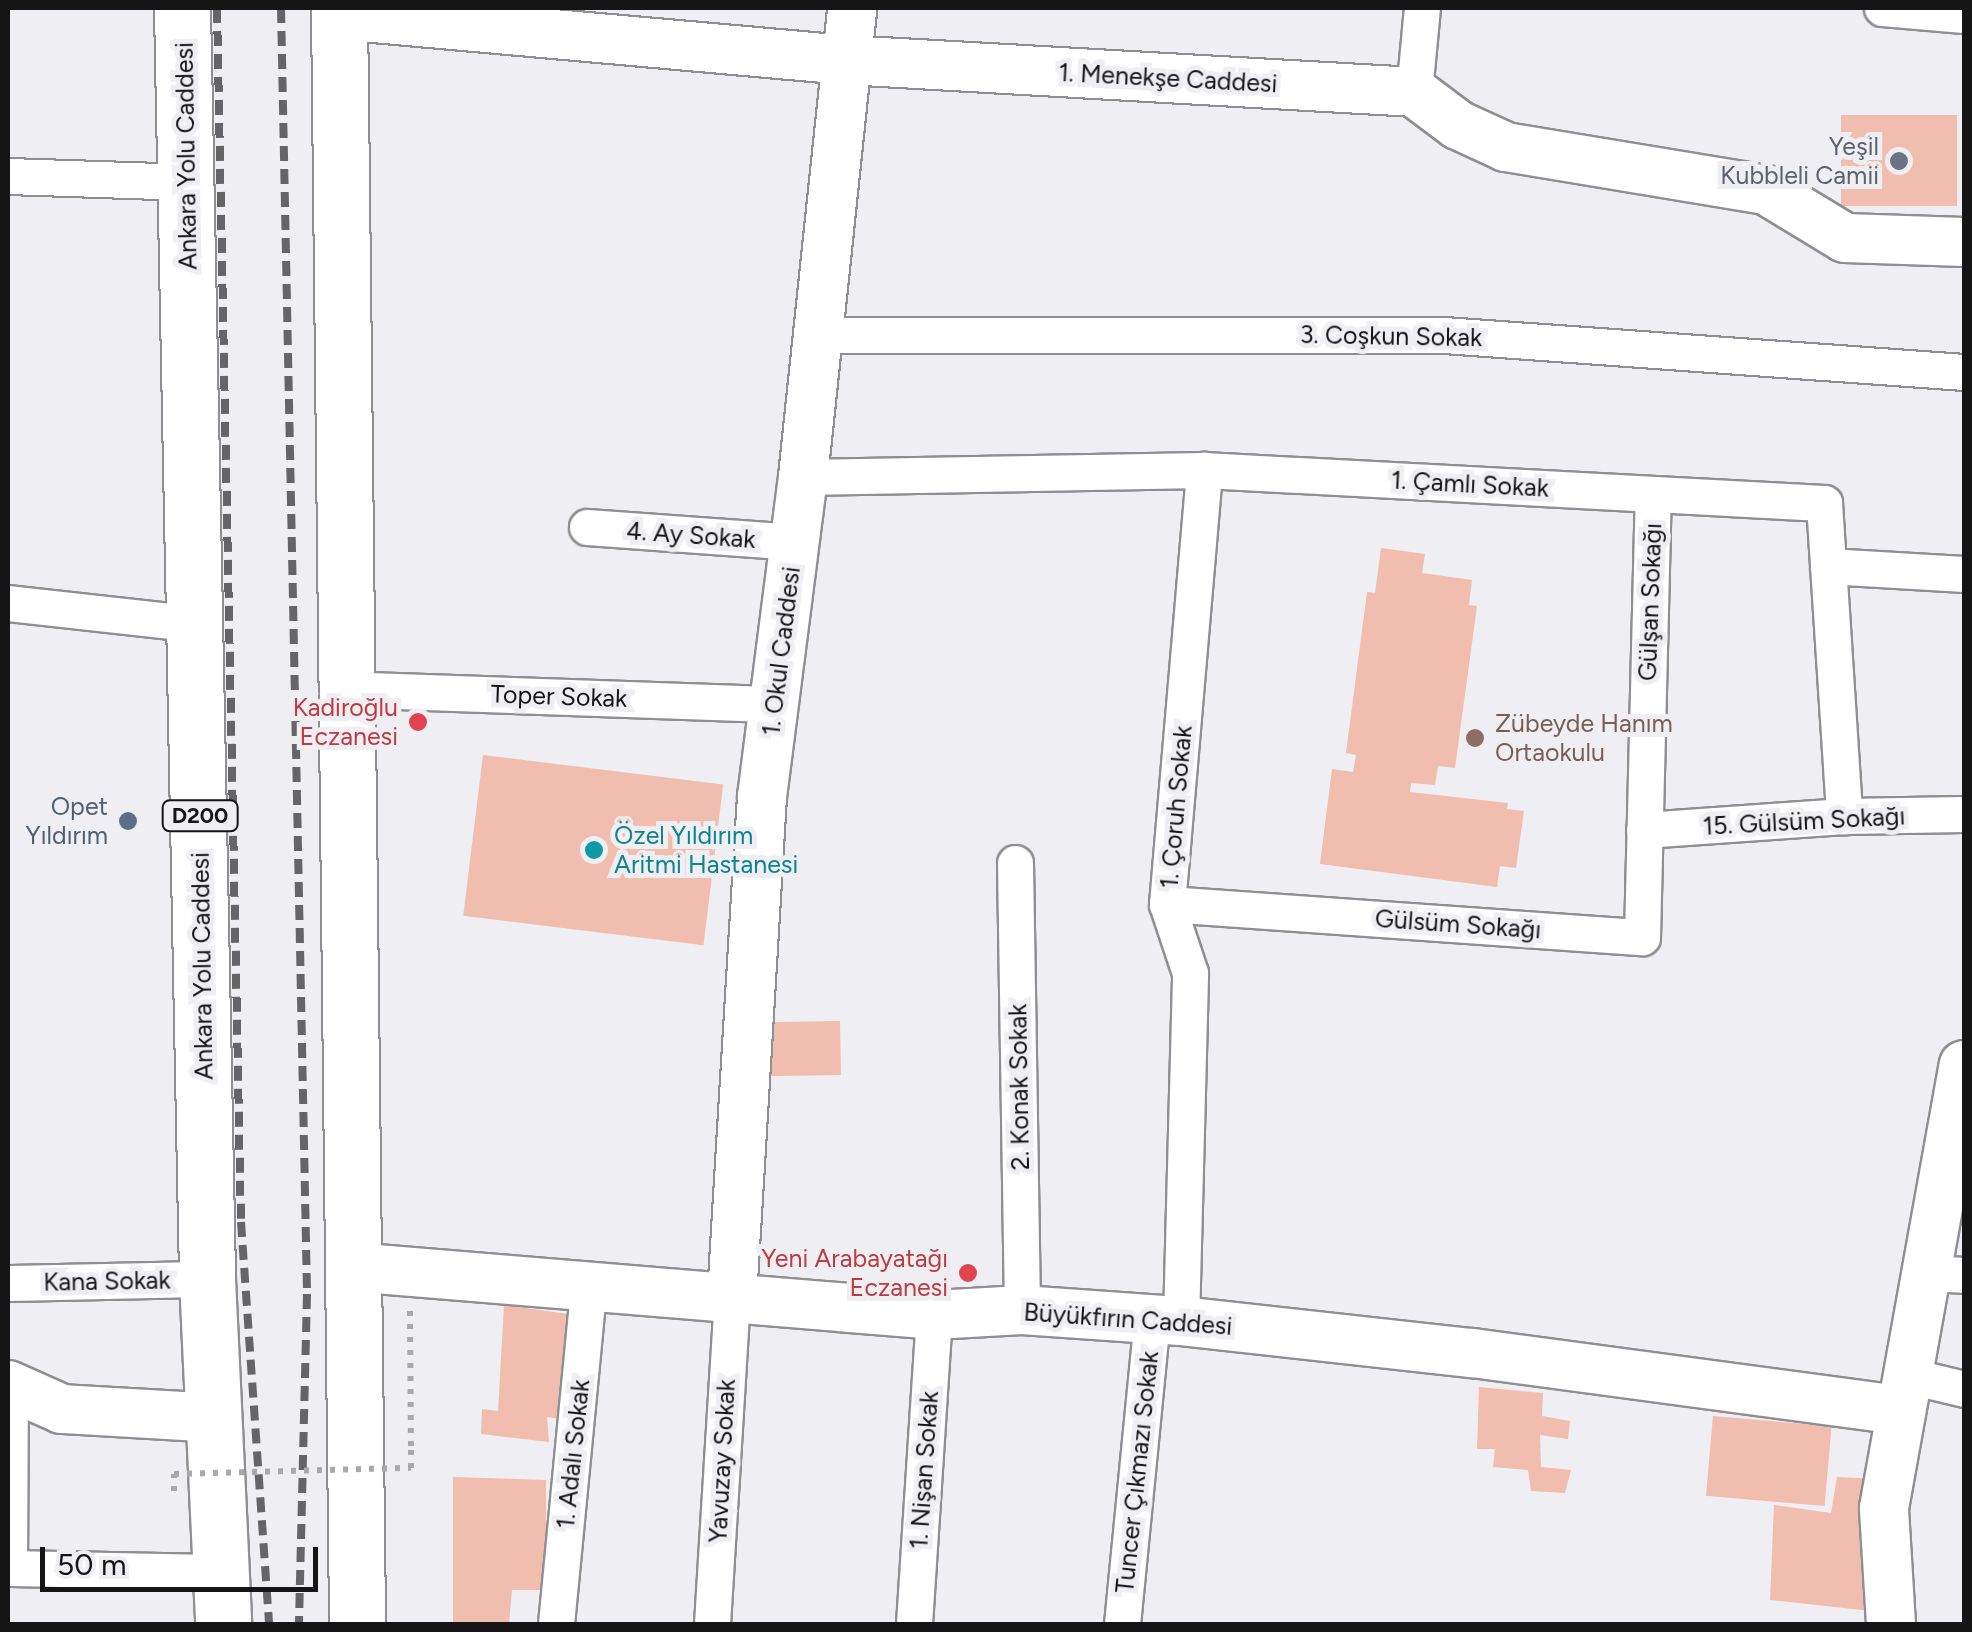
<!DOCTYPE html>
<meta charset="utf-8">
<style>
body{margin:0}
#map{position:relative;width:1972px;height:1632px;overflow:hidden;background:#efeef3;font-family:Figtree,sans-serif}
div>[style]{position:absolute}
.building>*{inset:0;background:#f0bdae;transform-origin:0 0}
.path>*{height:6px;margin-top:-3px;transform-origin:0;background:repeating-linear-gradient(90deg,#a9a8ac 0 5px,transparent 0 13px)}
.roads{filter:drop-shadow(2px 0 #8f8e92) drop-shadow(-2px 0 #8f8e92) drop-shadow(0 2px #8f8e92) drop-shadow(0 -2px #8f8e92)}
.street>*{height:35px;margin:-17.5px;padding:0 17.5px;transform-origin:17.5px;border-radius:17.5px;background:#fff}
.secondary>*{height:48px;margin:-24px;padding:0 24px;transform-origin:24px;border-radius:24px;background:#fff}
.highway>*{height:55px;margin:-27.5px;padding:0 27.5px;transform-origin:27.5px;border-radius:27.5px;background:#fff}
.rail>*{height:8px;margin-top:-4px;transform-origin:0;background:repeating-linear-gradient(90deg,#656467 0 15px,transparent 0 23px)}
.path-bridge>*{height:6px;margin-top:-3px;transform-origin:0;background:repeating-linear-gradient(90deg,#a9a8ac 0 5px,transparent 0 13px)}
.dots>*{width:28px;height:28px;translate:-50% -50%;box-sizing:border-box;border:5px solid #efeef3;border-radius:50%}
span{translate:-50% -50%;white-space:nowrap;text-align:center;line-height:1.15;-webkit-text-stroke:10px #efeef3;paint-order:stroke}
.shield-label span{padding:2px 8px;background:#efeef3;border:2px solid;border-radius:8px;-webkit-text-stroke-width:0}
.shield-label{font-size:22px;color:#151516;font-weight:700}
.street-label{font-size:25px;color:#151516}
.worship-label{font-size:25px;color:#5b616d}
.right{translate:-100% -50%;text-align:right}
.health-label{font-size:25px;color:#be3a42}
.education-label{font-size:25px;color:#785e54}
.left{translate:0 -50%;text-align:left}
.service-label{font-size:25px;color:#4e5e75}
.culture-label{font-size:25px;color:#0d838f}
.frame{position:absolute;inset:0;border:10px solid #151516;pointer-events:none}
.scale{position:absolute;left:40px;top:1547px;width:278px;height:45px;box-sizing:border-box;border:5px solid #151516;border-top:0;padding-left:12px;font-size:30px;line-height:35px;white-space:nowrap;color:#151516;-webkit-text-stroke:8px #efeef3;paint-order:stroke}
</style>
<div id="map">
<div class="building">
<div style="left:1841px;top:115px;width:116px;height:91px"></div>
<div style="clip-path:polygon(1381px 548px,1425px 554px,1422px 573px,1472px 580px,1469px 605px,1477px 606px,1455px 768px,1438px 766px,1435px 785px,1411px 783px,1410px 792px,1508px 803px,1507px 809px,1524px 811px,1516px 868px,1500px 866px,1497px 887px,1320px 864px,1332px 769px,1353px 772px,1356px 755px,1346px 753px,1367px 592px,1375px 593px)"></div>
<div style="left:483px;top:755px;width:242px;height:162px;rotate:7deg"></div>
<div style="left:840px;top:1021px;width:54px;height:82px;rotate:89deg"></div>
<div style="clip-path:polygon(504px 1305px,575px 1315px,562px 1419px,547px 1417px,549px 1442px,481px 1434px,482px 1409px,498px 1411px)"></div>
<div style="clip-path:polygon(1479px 1387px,1543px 1393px,1542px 1416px,1570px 1421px,1568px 1439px,1540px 1435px,1541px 1467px,1571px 1470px,1565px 1493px,1531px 1491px,1528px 1470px,1493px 1467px,1495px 1449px,1477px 1449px)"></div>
<div style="left:1713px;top:1416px;width:119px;height:80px;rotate:5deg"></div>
<div style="clip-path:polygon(453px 1477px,546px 1480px,546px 1590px,512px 1590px,509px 1624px,453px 1624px)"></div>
<div style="clip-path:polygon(1837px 1477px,1880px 1479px,1871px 1611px,1770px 1600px,1774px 1505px,1831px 1513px)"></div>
</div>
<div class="path">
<div style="left:410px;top:1311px;width:138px;rotate:89.6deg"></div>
</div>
<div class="roads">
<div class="street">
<div style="left:1882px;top:8px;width:82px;rotate:4.9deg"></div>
<div style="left:1414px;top:92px;width:84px;rotate:-84.6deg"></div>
<div style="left:8px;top:176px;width:179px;rotate:1.9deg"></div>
<div style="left:816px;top:335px;width:628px"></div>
<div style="left:1444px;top:335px;width:521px;rotate:4.07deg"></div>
<div style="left:803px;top:477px;width:401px;rotate:-1deg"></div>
<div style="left:1204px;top:470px;width:621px;rotate:3.05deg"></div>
<div style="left:1824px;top:503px;width:314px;rotate:86.3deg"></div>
<div style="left:587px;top:527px;width:209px;rotate:4.1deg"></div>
<div style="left:1828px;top:566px;width:136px;rotate:3.4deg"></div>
<div style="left:8px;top:603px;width:190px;rotate:6.3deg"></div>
<div style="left:343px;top:689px;width:431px;rotate:2deg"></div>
<div style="left:1644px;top:830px;width:200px;rotate:-4deg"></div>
<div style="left:1844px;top:816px;width:120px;rotate:-1deg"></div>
<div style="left:1015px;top:863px;width:447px;rotate:89.1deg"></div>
<div style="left:1167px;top:904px;width:476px;rotate:4deg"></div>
<div style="left:1642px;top:937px;width:443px;rotate:-88.6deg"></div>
<div style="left:1928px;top:1273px;width:36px;rotate:3deg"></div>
<div style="left:8px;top:1283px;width:199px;rotate:-1.2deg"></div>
<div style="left:1181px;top:1321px;width:348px;rotate:-88.5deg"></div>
<div style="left:1190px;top:973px;width:73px;rotate:-108.4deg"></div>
<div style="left:1167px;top:904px;width:436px;rotate:-85.1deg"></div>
<div style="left:1906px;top:1375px;width:60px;rotate:13.6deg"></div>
<div style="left:8px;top:1568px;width:213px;rotate:1.1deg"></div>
<div style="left:9px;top:1568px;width:182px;rotate:-89.7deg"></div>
<div style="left:556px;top:1624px;width:342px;rotate:-84.5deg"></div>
<div style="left:712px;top:1624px;width:328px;rotate:-86.5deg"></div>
<div style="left:914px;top:1624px;width:310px;rotate:-86.3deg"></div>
<div style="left:1122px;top:1624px;width:306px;rotate:-84.4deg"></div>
</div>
<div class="secondary">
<div style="left:340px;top:15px;width:508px;rotate:5.08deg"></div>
<div style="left:846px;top:60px;width:569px;rotate:3.22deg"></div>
<div style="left:1414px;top:92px;width:55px;rotate:36.9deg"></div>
<div style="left:1458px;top:125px;width:53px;rotate:24.6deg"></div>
<div style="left:1506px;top:147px;width:264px;rotate:9.4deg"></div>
<div style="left:1766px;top:190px;width:92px;rotate:31.3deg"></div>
<div style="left:1845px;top:238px;width:119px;rotate:1.9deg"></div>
<div style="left:352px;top:1267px;width:584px;rotate:4.71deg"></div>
<div style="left:934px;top:1315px;width:88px;rotate:-3.3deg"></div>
<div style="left:1022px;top:1310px;width:159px;rotate:4deg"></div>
<div style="left:1181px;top:1321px;width:293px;rotate:6.3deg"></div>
<div style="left:1472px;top:1353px;width:433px;rotate:7.6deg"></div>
<div style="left:732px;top:1297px;width:501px;rotate:-86.57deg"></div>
<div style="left:762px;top:797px;width:323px;rotate:-82.7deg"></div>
<div style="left:803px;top:477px;width:472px;rotate:-84deg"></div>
<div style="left:8px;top:1385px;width:59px;rotate:24deg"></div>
<div style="left:62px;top:1409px;width:154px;rotate:3.3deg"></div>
<div style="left:1891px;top:1624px;width:116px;rotate:-93.5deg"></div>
<div style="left:1884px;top:1508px;width:450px;rotate:-79.8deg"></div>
</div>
<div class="highway">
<div style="left:182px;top:8px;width:1271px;rotate:88.87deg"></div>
<div style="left:207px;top:1279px;width:345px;rotate:87.3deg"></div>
<div style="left:339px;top:8px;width:1616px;rotate:89.36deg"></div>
</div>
</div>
<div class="rail">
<div style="left:217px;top:8px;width:1214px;rotate:88.87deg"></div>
<div style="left:241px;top:1222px;width:403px;rotate:86deg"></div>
<div style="left:281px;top:8px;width:1286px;rotate:88.84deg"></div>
<div style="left:307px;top:1294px;width:330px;rotate:91.4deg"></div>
</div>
<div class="path-bridge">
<div style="left:174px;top:1491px;width:17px;rotate:-90deg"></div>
<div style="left:174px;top:1474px;width:237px;rotate:-1.5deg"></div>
<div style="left:411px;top:1468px;width:19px;rotate:-90deg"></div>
</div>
<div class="dots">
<div style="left:1899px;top:161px;background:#6b7280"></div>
<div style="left:418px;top:722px;background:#e0444e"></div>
<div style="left:1475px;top:738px;background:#8d6e63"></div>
<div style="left:128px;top:821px;background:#5c6f8a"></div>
<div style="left:594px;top:850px;background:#0f9aa8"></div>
<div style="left:968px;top:1273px;background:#e0444e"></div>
</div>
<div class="shield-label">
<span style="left:200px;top:816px">D200</span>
</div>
<div class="street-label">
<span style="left:1168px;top:78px;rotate:3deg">1. Menekşe Caddesi</span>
<span style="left:186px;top:156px;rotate:-91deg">Ankara Yolu Caddesi</span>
<span style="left:1391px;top:336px;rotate:1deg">3. Coşkun Sokak</span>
<span style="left:1470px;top:484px;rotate:3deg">1. Çamlı Sokak</span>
<span style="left:691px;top:535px;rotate:4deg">4. Ay Sokak</span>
<span style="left:1650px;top:602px;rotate:-88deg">Gülşan Sokağı</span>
<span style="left:781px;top:651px;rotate:-83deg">1. Okul Caddesi</span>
<span style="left:559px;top:696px;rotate:2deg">Toper Sokak</span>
<span style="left:1176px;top:807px;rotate:-85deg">1. Çoruh Sokak</span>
<span style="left:1804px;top:821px;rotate:-3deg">15. Gülsüm Sokağı</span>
<span style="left:1458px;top:924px;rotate:4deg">Gülsüm Sokağı</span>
<span style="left:202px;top:966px;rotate:-91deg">Ankara Yolu Caddesi</span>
<span style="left:1019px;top:1087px;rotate:-91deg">2. Konak Sokak</span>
<span style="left:107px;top:1281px;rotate:-1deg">Kana Sokak</span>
<span style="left:1128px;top:1319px;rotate:4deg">Büyükfırın Caddesi</span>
<span style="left:573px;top:1454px;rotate:-84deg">1. Adalı Sokak</span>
<span style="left:722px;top:1461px;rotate:-87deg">Yavuzay Sokak</span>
<span style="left:924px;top:1470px;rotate:-86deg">1. Nişan Sokak</span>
<span style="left:1137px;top:1472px;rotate:-84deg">Tuncer Çıkmazı Sokak</span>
</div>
<div class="worship-label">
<span class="right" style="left:1879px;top:161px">Yeşil<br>Kubbleli Camii</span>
</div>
<div class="health-label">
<span class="right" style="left:398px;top:722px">Kadiroğlu<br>Eczanesi</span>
<span class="right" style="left:948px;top:1273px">Yeni Arabayatağı<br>Eczanesi</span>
</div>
<div class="education-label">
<span class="left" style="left:1495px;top:738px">Zübeyde Hanım<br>Ortaokulu</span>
</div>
<div class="service-label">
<span class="right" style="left:108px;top:821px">Opet<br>Yıldırım</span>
</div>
<div class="culture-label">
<span class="left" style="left:614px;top:850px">Özel Yıldırım<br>Aritmi Hastanesi</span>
</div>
<div class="frame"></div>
<div class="scale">50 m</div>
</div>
